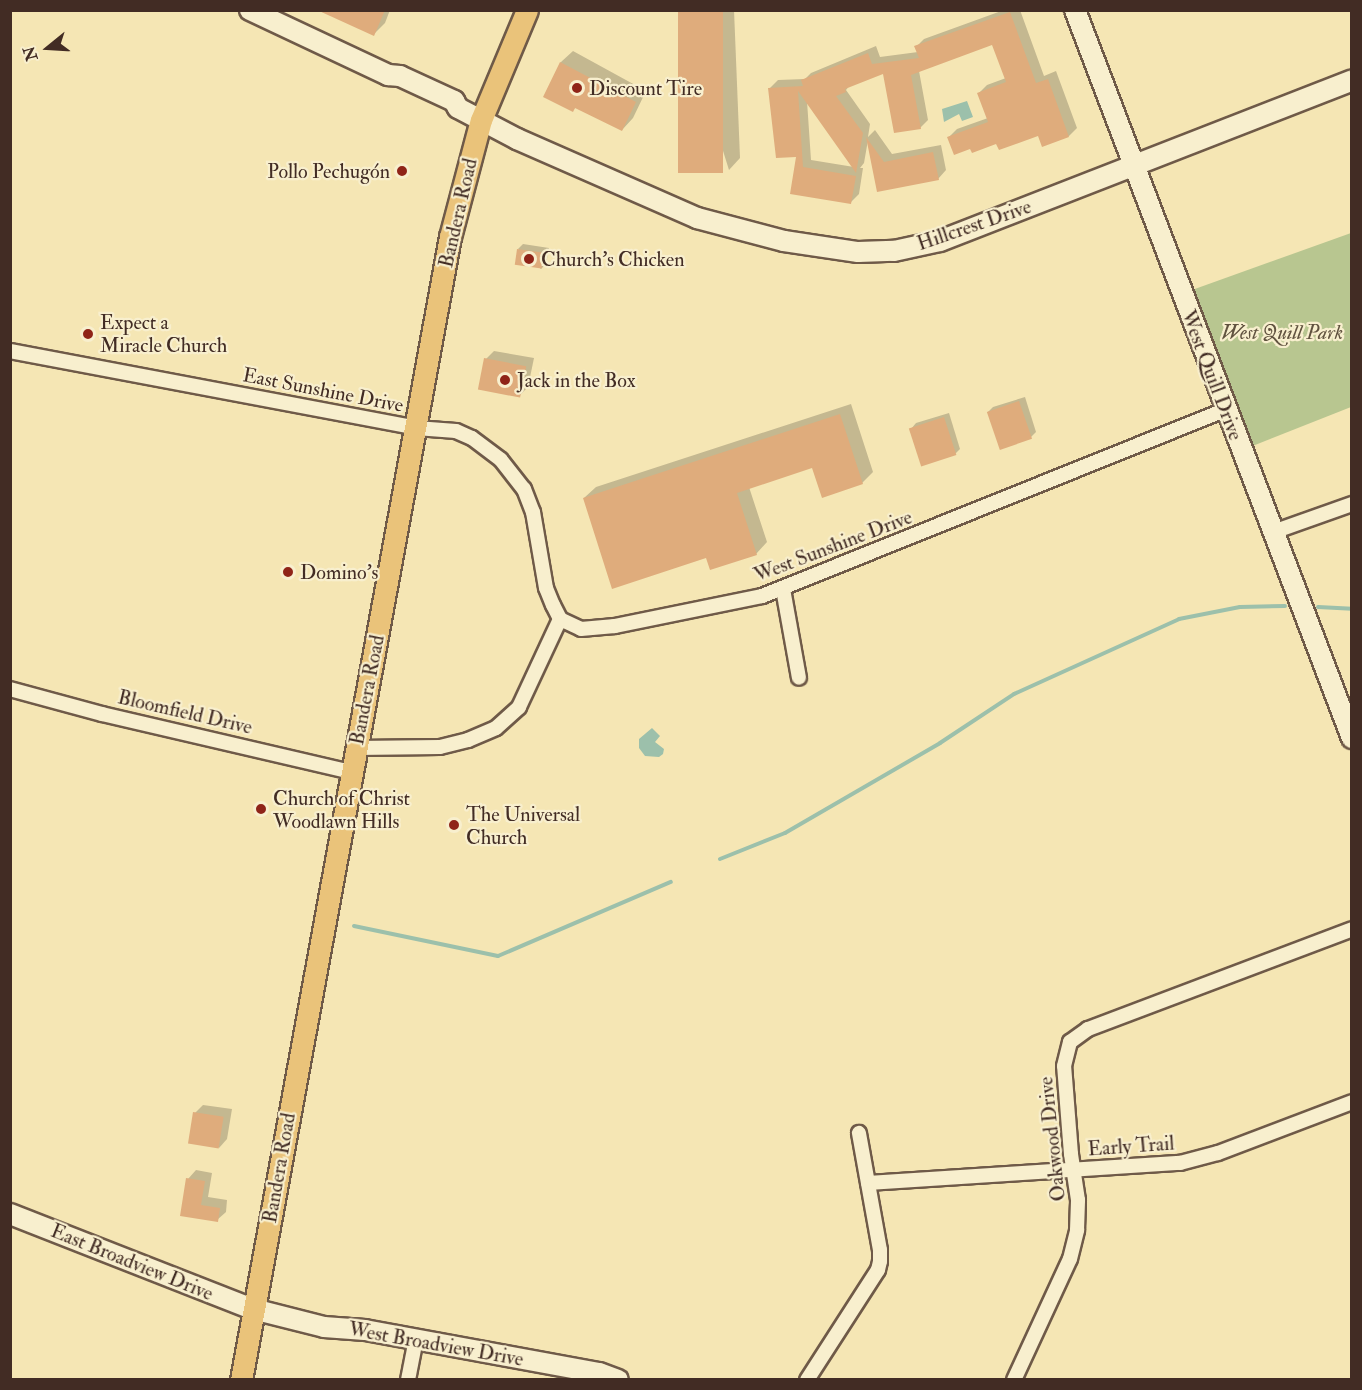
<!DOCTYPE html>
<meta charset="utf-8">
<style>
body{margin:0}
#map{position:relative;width:1362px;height:1390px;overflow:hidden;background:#f5e6b4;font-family:"IM FELL Double Pica",serif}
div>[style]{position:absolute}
.green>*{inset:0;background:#b8c690}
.water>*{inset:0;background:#9cc0ab}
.shadow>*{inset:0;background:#0003}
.stream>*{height:4px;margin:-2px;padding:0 2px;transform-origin:2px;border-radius:2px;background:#9cc0ab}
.building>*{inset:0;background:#dfac7c;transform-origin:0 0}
.roads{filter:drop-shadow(2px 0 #6f5a48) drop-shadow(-2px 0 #6f5a48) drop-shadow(0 2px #6f5a48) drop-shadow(0 -2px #6f5a48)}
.street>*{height:14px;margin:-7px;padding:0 7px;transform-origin:7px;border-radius:7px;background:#f8efce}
.secondary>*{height:20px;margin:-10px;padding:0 10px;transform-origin:10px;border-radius:10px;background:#f8efce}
.primary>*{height:21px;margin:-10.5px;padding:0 10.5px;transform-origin:10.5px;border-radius:10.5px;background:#eac37a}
.dots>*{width:16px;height:16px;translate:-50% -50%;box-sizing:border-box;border:3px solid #f8efce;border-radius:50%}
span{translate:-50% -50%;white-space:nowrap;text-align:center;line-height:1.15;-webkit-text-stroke:4.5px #f8efce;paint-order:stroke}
.poi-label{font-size:20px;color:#422c24}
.left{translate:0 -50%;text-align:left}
.right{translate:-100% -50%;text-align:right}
.street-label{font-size:20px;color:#422c24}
.park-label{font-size:20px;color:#60523f;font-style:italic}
.frame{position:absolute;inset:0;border:12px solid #422c24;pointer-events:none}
.north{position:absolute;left:18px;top:18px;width:60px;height:60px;-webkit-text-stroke:4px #f8efce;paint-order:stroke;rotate:252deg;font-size:16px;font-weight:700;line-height:24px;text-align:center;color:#422c24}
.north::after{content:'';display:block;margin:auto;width:21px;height:27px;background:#422c24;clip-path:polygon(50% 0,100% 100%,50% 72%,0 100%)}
</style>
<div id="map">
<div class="green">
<div style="clip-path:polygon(1351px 233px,1351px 407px,1250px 447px,1192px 290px)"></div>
</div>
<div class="water">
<div style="clip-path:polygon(967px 101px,973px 117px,962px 121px,959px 114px,944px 122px,942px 109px)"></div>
<div style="clip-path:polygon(652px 728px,660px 736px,655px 742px,664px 749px,663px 754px,659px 757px,645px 756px,639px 748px,639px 739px)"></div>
</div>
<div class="shadow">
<div style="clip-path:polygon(321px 10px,390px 10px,385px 23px,374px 34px)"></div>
<div style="clip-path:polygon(679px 10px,734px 10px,740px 158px,729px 170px)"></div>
<div style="clip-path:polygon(evenodd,1004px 10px,1020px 10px,1044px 76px,1056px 71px,1077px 128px,1069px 136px,1043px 145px,1039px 134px,971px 147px,949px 137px,957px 129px,988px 118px,979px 93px,987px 85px,1006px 78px,993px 43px,919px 71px,928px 120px,920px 128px,885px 72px,850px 85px,846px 90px,870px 124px,868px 137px,875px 130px,892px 154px,941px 145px,946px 170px,938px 179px,878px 190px,868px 140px,864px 163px,860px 168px,863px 168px,859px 194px,851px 202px,791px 193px,797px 155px,770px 88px,778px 80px,805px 79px,811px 73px,876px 46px,880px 57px,918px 52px,916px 47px,924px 39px,1004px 10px,807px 101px,854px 167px,811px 160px,807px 101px)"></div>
<div style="clip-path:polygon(573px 51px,646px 91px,633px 118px,622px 130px,576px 107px,573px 110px,545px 97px,561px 62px)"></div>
<div style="clip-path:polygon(523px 244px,549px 248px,546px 264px,541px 269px,518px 249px)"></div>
<div style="clip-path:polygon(494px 351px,534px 358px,528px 387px,520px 395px,486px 359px)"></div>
<div style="clip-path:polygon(1025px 397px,1036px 432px,1031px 437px,988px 412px,993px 407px)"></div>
<div style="clip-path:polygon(851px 404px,873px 472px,862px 483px,813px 466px,749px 487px,767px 542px,756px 554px,707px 556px,584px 498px,596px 487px)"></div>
<div style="clip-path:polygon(949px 413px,960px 449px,955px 454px,911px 429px,916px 423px)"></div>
<div style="clip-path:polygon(203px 1105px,232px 1109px,227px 1139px,219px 1148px,195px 1113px)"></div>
<div style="clip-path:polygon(196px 1170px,212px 1173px,208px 1197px,227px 1200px,226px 1212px,217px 1220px,182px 1214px,188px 1179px)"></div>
</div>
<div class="stream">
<div style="left:1318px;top:607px;width:34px;rotate:3deg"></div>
<div style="left:720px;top:859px;width:70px;rotate:-21.8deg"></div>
<div style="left:785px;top:833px;width:179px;rotate:-30.1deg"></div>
<div style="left:940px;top:743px;width:89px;rotate:-33.5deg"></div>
<div style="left:1014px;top:694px;width:181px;rotate:-24.4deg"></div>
<div style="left:1179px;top:619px;width:62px;rotate:-11.1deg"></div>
<div style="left:1240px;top:607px;width:45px;rotate:-1.3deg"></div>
<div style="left:354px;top:926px;width:147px;rotate:11.8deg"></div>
<div style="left:498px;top:956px;width:188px;rotate:-23.2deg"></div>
</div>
<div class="building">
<div style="clip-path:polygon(317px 10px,385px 10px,374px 36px)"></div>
<div style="left:678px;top:10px;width:45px;height:163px"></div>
<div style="clip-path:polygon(1010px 12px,1036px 83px,1048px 79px,1069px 137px,1042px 147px,1038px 136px,999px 150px,996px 144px,972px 153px,970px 149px,954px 155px,947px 137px,988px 122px,977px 93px,1006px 82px,992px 45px,911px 75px,921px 129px,894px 133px,883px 74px,845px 89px,846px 92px,836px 96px,863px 133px,856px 173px,798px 91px,803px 167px,856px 176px,851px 204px,790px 194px,796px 157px,776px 158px,768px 88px,803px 86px,801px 80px,868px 53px,872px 64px,919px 58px,914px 46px)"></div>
<div style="clip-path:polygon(560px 62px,636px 102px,622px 131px,575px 108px,573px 112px,543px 97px)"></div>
<div style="clip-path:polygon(866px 137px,884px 162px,933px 152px,939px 180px,877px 192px)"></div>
<div style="left:517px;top:249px;width:27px;height:16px;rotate:8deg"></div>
<div style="left:484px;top:358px;width:43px;height:32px;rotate:11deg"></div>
<div style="left:1019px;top:401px;width:40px;height:34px;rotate:71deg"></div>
<div style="clip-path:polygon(840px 414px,863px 484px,822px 498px,812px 468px,737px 493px,757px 555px,710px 570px,706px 558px,612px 589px,583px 498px)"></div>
<div style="left:944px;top:417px;width:40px;height:37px;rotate:72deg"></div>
<div style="left:193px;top:1112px;width:31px;height:32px;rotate:9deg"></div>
<div style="clip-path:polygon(186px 1178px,205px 1181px,201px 1205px,220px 1208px,218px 1222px,180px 1216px)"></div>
</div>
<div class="roads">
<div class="street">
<div style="left:10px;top:351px;width:413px;rotate:10.7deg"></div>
<div style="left:416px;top:428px;width:40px;rotate:4.3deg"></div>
<div style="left:456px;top:431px;width:17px;rotate:24deg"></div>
<div style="left:472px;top:438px;width:36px;rotate:37deg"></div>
<div style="left:501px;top:460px;width:37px;rotate:52deg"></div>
<div style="left:524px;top:489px;width:25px;rotate:69deg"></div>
<div style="left:533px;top:512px;width:77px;rotate:80.3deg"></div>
<div style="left:546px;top:588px;width:18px;rotate:68deg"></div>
<div style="left:553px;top:605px;width:16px;rotate:63deg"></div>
<div style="left:560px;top:619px;width:23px;rotate:25deg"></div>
<div style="left:581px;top:629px;width:34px;rotate:-5deg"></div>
<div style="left:615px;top:626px;width:150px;rotate:-11.5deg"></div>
<div style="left:762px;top:596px;width:499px;rotate:-21.9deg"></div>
<div style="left:1273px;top:532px;width:84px;rotate:-19.5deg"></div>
<div style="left:783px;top:589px;width:90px;rotate:79.8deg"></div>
<div style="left:10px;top:689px;width:95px;rotate:15.2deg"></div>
<div style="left:102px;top:714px;width:257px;rotate:13.1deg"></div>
<div style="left:356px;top:748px;width:84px;rotate:-0.7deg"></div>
<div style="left:440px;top:747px;width:29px;rotate:-14deg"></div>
<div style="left:468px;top:740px;width:30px;rotate:-23deg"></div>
<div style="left:496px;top:728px;width:31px;rotate:-42deg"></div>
<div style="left:519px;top:707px;width:97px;rotate:-65deg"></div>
<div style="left:868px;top:1183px;width:313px;rotate:-3.7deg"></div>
<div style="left:1180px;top:1163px;width:39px;rotate:-15deg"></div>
<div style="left:1218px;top:1153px;width:143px;rotate:-20.8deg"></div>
<div style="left:408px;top:1380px;width:42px;rotate:-79deg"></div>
<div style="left:807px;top:1380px;width:131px;rotate:-57.2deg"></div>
<div style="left:878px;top:1270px;width:9px;rotate:-77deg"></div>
<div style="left:880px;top:1261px;width:11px;rotate:-90deg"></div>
<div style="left:880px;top:1250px;width:119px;rotate:-100.2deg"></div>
<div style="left:1014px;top:1380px;width:133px;rotate:-65.2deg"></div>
<div style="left:1070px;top:1259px;width:30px;rotate:-76deg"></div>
<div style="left:1077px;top:1230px;width:30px;rotate:-88deg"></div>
<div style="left:1078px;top:1200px;width:47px;rotate:-98.7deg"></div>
<div style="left:1071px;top:1154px;width:88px;rotate:-94.5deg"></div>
<div style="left:1064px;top:1066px;width:25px;rotate:-76deg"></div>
<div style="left:1070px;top:1042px;width:22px;rotate:-36deg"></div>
<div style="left:1088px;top:1029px;width:282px;rotate:-20.7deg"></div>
</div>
<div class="secondary">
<div style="left:250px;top:10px;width:153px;rotate:25.2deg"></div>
<div style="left:388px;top:75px;width:12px;rotate:5deg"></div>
<div style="left:400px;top:76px;width:60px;rotate:24.8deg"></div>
<div style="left:454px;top:101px;width:8px;rotate:60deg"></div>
<div style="left:458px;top:108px;width:67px;rotate:27.7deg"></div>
<div style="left:517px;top:139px;width:197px;rotate:23.7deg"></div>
<div style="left:697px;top:218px;width:90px;rotate:14.8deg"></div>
<div style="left:784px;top:241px;width:75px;rotate:8.5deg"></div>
<div style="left:858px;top:252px;width:36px;rotate:-2deg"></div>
<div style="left:894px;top:251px;width:47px;rotate:-12.3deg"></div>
<div style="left:940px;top:241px;width:442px;rotate:-21.3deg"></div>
<div style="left:1075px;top:10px;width:779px;rotate:69.17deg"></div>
<div style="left:10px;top:1214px;width:261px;rotate:21.4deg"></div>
<div style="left:253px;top:1309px;width:73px;rotate:14.2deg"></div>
<div style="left:324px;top:1327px;width:41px;rotate:4.2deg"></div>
<div style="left:365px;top:1330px;width:238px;rotate:10.4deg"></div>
<div style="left:599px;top:1373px;width:20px;rotate:20deg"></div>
</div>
<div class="primary">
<div style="left:241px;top:1380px;width:1162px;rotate:-79.64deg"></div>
<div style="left:450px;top:237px;width:121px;rotate:-75.2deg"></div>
<div style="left:481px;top:120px;width:119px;rotate:-67.3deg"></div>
</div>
</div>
<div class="dots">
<div style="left:577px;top:88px;background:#8f2418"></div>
<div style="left:402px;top:171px;background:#8f2418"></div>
<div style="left:529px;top:259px;background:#8f2418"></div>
<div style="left:88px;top:334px;background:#8f2418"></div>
<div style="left:505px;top:380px;background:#8f2418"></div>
<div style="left:288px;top:572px;background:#8f2418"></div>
<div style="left:261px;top:809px;background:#8f2418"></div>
<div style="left:454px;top:825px;background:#8f2418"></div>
</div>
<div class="poi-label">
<span class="left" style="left:589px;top:88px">Discount Tire</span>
<span class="right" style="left:390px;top:171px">Pollo Pechugón</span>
<span class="left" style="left:541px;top:259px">Church's Chicken</span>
<span class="left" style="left:100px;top:334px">Expect a<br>Miracle Church</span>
<span class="left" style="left:517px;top:380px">Jack in the Box</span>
<span class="left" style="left:300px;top:572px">Domino's</span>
<span class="left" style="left:273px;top:810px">Church of Christ<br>Woodlawn Hills</span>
<span class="left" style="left:466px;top:826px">The Universal<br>Church</span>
</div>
<div class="street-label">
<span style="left:458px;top:213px;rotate:-77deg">Bandera Road</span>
<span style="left:974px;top:225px;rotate:-19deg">Hillcrest Drive</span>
<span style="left:1212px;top:375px;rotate:69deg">West Quill Drive</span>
<span style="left:323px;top:390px;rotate:11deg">East Sunshine Drive</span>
<span style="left:833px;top:546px;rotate:-21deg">West Sunshine Drive</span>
<span style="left:367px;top:690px;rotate:-79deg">Bandera Road</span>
<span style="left:185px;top:712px;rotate:13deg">Bloomfield Drive</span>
<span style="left:1052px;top:1139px;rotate:-96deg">Oakwood Drive</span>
<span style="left:1131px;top:1146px;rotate:-4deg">Early Trail</span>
<span style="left:279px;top:1168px;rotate:-80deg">Bandera Road</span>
<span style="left:132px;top:1262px;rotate:22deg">East Broadview Drive</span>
<span style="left:436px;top:1344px;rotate:10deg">West Broadview Drive</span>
</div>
<div class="park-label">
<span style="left:1282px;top:332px">West Quill Park</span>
</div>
<div class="frame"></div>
<div class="north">N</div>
</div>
